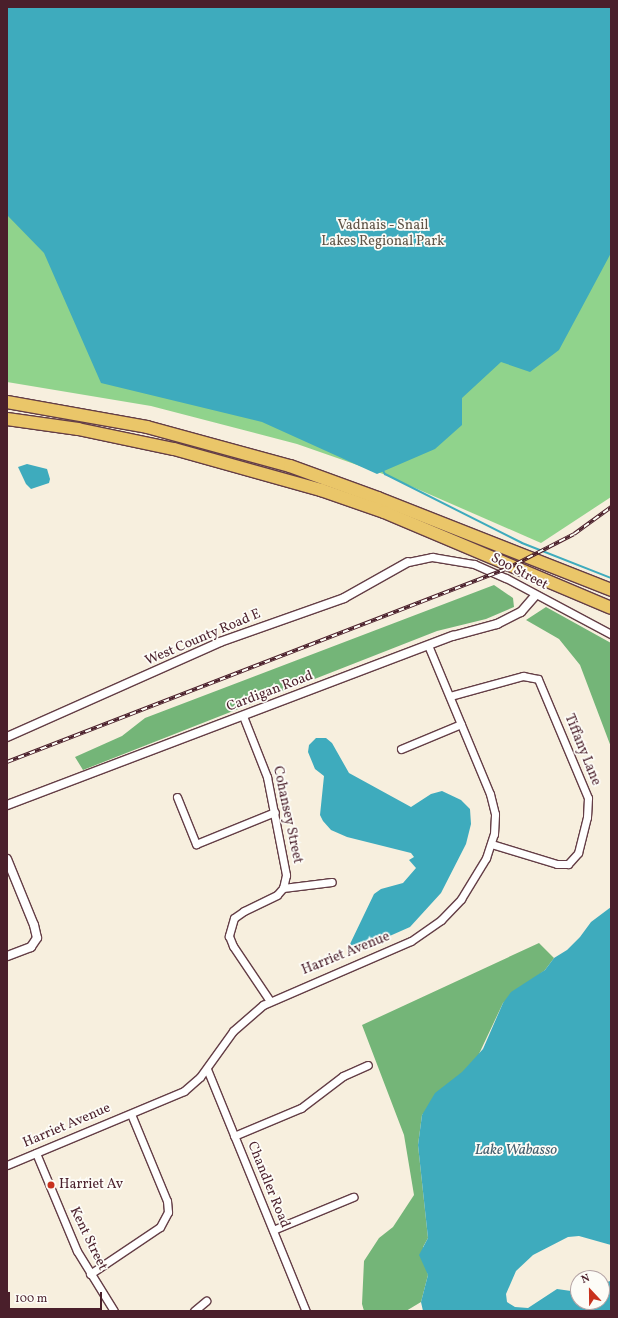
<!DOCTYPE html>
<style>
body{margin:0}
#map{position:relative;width:618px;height:1318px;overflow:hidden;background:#f7efde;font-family:Vollkorn,serif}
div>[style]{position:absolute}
.green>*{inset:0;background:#90d38c}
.forest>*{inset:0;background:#74b578}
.water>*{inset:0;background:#3eabbd}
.stream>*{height:2px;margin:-1px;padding:0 1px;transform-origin:1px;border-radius:1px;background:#3eabbd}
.roads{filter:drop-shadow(1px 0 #643e46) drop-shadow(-1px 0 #643e46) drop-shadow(0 1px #643e46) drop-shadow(0 -1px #643e46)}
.minor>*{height:7px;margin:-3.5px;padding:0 3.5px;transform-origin:3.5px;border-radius:3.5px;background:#fff}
.tertiary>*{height:8px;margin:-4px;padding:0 4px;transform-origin:4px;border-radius:4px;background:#fff}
.motorway>*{height:12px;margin:-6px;padding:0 6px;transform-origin:6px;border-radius:6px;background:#eac669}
.rail>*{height:3.5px;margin-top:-1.75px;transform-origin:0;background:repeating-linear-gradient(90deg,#fdfcf7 0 6px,#4a1f2b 0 12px);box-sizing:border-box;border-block:1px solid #4a1f2b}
.dots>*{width:11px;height:11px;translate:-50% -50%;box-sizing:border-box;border:2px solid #fdfcf7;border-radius:50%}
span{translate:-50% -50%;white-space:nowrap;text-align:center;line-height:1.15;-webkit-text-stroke:3.5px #fdfcf7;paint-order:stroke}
.park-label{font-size:14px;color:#5f5548}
.street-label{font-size:14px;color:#4a1f2b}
.poi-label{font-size:14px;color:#4a1f2b}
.left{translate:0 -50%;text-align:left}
.water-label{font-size:15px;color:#455e6d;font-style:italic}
.frame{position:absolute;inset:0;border:8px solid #4a1f2b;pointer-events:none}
.north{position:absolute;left:570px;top:1270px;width:40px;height:40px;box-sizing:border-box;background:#fdfcf7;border:1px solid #b5a4a5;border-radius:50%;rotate:338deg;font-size:11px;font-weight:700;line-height:16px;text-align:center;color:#4a1f2b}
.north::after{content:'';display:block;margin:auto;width:14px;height:18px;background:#c8321e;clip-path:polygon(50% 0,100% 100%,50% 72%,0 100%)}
.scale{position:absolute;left:8px;top:1292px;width:94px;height:18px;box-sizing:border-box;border:2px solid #4a1f2b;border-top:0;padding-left:5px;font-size:12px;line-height:14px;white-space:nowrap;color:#4a1f2b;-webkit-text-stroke:3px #fdfcf7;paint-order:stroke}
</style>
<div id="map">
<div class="green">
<div style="clip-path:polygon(7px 7px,611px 7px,611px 497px,541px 543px,383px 474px,297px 444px,151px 406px,7px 382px)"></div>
</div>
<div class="forest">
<div style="clip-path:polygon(494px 585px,513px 598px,514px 607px,486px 619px,437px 631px,83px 770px,75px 757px,122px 736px,145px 718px)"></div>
<div style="clip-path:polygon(546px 607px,611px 643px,611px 747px,580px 665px,559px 639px,526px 620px)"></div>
<div style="clip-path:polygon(539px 943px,554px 958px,545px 970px,503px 1003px,478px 1056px,422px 1115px,418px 1145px,428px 1238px,423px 1247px,428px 1275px,421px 1302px,406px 1311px,364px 1311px,362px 1304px,364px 1261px,379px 1238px,393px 1227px,414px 1195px,404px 1135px,362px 1025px)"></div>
</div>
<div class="water">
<div style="clip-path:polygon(7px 7px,611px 7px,611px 253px,559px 350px,530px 372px,501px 362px,462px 398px,462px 425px,435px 449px,377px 474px,262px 422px,101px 383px,44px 253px,7px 215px)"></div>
<div style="clip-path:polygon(27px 464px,47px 469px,50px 479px,49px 483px,31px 489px,26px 484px,18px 467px)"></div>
<div style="clip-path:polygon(316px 738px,326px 738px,332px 743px,349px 773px,411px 807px,431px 794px,442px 791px,461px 800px,470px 809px,471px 824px,466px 844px,441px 893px,410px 927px,358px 950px,350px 944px,374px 894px,381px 889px,403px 883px,416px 868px,409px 860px,414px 857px,411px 853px,347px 837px,331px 830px,323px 821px,320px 815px,324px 776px,315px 769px,308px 752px,309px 745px)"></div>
<div style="clip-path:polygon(611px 907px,611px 1245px,579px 1236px,568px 1237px,533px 1255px,516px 1271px,506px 1294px,507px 1302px,515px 1307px,528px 1308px,557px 1289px,578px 1292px,578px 1302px,602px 1302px,602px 1284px,610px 1281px,611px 1311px,423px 1311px,421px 1302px,428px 1275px,419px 1255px,428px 1238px,418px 1145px,422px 1115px,435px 1093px,462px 1072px,483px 1049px,503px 1003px,511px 992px,545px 970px,554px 958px,567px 950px,580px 937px,591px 922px)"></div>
</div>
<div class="stream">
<div style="left:382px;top:469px;width:6px;rotate:59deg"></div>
<div style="left:385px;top:474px;width:153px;rotate:26.7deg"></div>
<div style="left:522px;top:543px;width:96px;rotate:21.5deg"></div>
</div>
<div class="roads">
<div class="minor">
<div style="left:408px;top:562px;width:25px;rotate:-12deg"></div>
<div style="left:432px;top:557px;width:43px;rotate:9.5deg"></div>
<div style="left:474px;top:564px;width:35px;rotate:24deg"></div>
<div style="left:506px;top:578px;width:119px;rotate:28.1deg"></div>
<div style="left:450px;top:696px;width:76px;rotate:-15.3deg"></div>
<div style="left:523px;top:676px;width:15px;rotate:11deg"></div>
<div style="left:538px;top:679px;width:129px;rotate:67.2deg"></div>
<div style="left:588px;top:798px;width:19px;rotate:93deg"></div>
<div style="left:587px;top:817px;width:37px;rotate:104deg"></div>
<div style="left:578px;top:853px;width:15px;rotate:132deg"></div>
<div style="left:568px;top:864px;width:11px;rotate:180deg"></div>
<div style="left:557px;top:864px;width:69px;rotate:-163.1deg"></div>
<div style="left:243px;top:716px;width:66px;rotate:68.5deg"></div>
<div style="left:267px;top:777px;width:100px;rotate:79deg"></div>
<div style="left:286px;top:875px;width:13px;rotate:103deg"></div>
<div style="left:283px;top:888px;width:9px;rotate:131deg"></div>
<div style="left:277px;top:895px;width:37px;rotate:154deg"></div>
<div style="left:244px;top:911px;width:12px;rotate:145deg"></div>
<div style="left:234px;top:918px;width:19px;rotate:106deg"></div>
<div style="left:229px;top:936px;width:11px;rotate:68deg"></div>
<div style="left:233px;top:946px;width:66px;rotate:56.1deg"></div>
<div style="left:401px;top:749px;width:65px;rotate:-22.6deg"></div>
<div style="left:177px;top:797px;width:51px;rotate:68deg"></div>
<div style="left:196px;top:844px;width:85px;rotate:-22.1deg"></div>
<div style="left:283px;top:888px;width:49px;rotate:-7deg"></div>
<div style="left:207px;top:1069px;width:261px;rotate:67.8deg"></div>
<div style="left:234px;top:1136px;width:73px;rotate:-22.7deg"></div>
<div style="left:301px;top:1108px;width:53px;rotate:-37.3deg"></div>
<div style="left:343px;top:1076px;width:27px;rotate:-24deg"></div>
<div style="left:36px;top:1153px;width:106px;rotate:67.3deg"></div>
<div style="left:77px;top:1251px;width:70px;rotate:58.3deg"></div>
<div style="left:7px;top:1165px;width:192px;rotate:-22.7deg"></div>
<div style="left:184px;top:1091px;width:21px;rotate:-41deg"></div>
<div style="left:200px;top:1077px;width:57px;rotate:-54.3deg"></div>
<div style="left:233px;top:1031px;width:40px;rotate:-41deg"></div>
<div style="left:263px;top:1005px;width:161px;rotate:-23.4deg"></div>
<div style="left:411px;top:941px;width:37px;rotate:-35deg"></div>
<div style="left:441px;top:920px;width:29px;rotate:-46deg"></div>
<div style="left:461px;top:899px;width:48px;rotate:-58.6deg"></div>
<div style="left:486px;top:858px;width:25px;rotate:-72deg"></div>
<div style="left:494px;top:834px;width:20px;rotate:-87deg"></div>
<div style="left:495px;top:814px;width:21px;rotate:-104deg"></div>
<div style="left:490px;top:794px;width:161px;rotate:-112.6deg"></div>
<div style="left:273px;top:1230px;width:87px;rotate:-22.4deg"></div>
<div style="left:90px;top:1274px;width:84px;rotate:-33.9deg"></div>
<div style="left:160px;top:1227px;width:17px;rotate:-62deg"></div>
<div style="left:168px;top:1212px;width:11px;rotate:-95deg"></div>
<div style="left:167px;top:1201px;width:94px;rotate:-112.5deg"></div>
<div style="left:194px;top:1311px;width:16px;rotate:-40deg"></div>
</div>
<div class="tertiary">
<div style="left:7px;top:737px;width:233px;rotate:-24deg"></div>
<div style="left:220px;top:642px;width:132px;rotate:-19.5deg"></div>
<div style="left:344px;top:598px;width:73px;rotate:-29.4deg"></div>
<div style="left:7px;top:805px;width:477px;rotate:-20.8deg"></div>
<div style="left:453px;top:636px;width:46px;rotate:-15.3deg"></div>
<div style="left:497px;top:624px;width:27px;rotate:-27deg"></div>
<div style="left:521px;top:612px;width:21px;rotate:-49deg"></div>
<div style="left:7px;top:859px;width:71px;rotate:67.8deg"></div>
<div style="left:34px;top:925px;width:13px;rotate:77deg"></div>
<div style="left:37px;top:938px;width:11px;rotate:124deg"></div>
<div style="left:31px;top:947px;width:26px;rotate:159deg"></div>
</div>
<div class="motorway">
<div style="left:7px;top:402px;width:142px;rotate:10.1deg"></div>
<div style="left:147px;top:427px;width:148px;rotate:15.3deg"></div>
<div style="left:290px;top:466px;width:94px;rotate:20deg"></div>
<div style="left:378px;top:498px;width:251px;rotate:21.5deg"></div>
<div style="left:7px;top:419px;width:72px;rotate:8deg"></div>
<div style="left:78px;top:429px;width:98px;rotate:11.8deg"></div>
<div style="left:174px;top:449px;width:153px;rotate:15.6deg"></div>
<div style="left:321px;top:490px;width:67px;rotate:19.2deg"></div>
<div style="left:384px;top:512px;width:246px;rotate:22.9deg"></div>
</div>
</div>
<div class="rail">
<div style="left:7px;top:762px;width:535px;rotate:-21.15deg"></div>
<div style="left:506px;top:569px;width:76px;rotate:-27.2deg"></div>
<div style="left:574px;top:534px;width:46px;rotate:-36.1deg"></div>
</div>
<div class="dots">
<div style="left:51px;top:1185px;background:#c8321e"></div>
</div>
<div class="park-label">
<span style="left:383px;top:234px">Vadnais - Snail<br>Lakes Regional Park</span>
</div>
<div class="street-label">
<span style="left:519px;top:572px;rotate:28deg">Soo Street</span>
<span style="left:203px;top:638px;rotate:-23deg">West County Road E</span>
<span style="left:270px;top:692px;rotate:-21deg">Cardigan Road</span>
<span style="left:582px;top:750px;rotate:68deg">Tiffany Lane</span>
<span style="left:287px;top:815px;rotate:78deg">Cohansey Street</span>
<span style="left:346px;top:954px;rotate:-22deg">Harriet Avenue</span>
<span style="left:67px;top:1126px;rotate:-23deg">Harriet Avenue</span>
<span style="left:268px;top:1185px;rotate:68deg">Chandler Road</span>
<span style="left:88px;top:1239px;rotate:64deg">Kent Street</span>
</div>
<div class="poi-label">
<span class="left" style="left:59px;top:1185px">Harriet Av</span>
</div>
<div class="water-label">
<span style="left:516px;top:1151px">Lake Wabasso</span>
</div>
<div class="frame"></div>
<div class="north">N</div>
<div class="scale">100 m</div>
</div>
